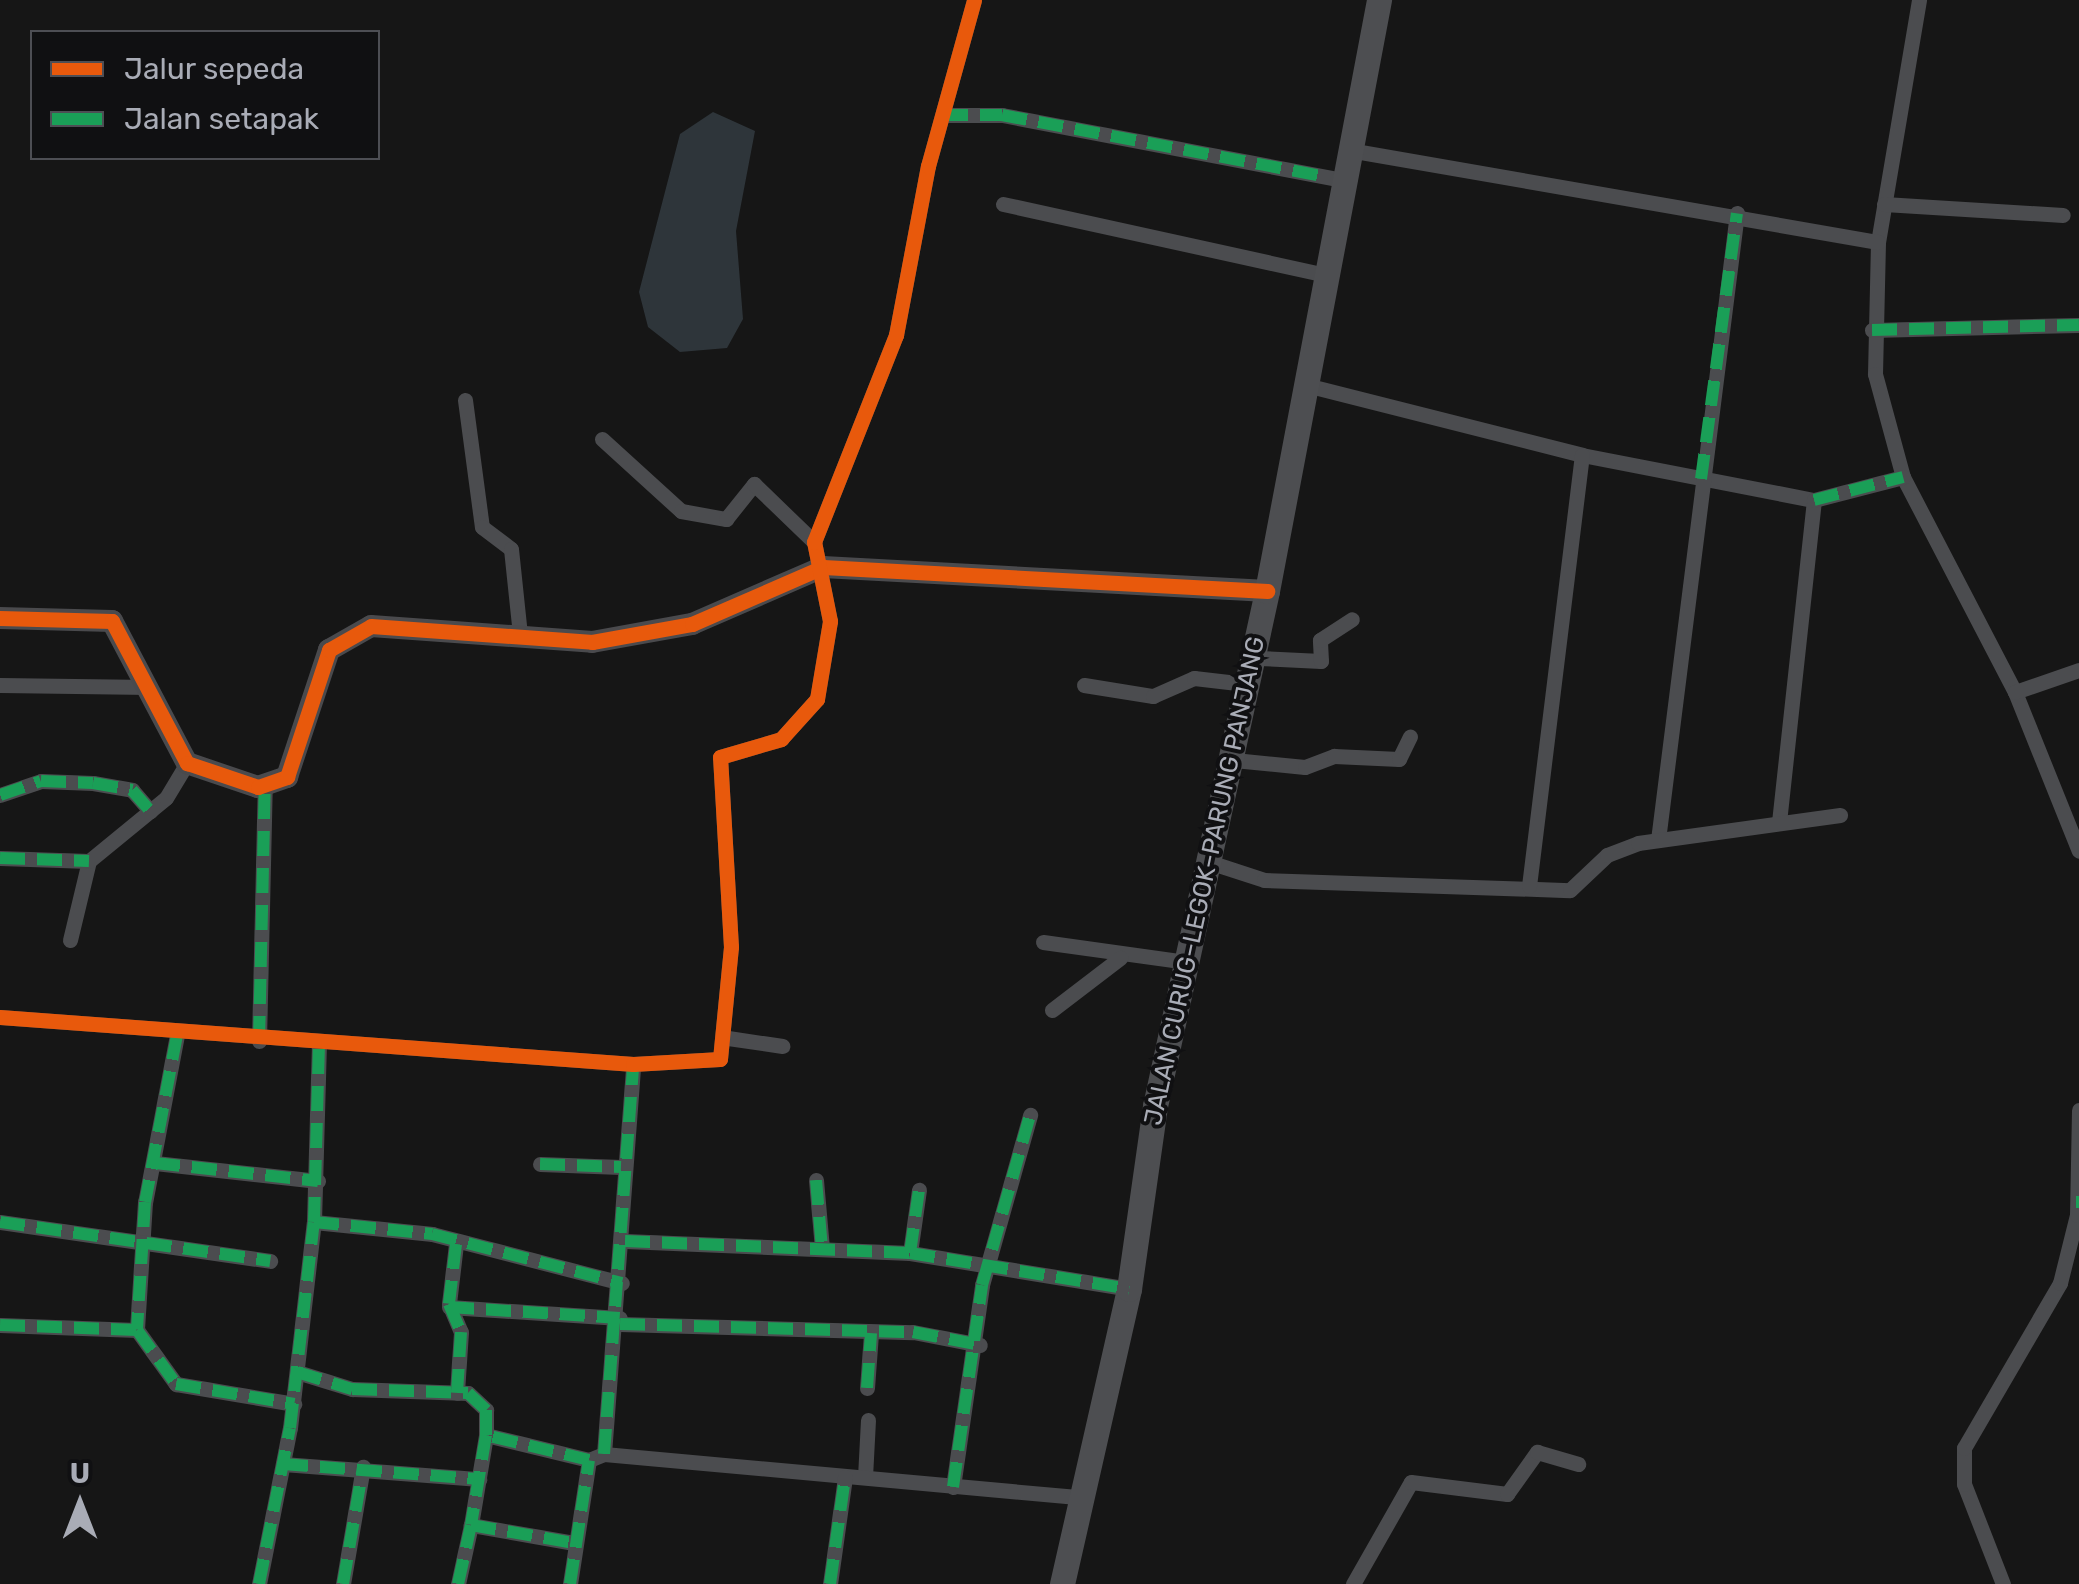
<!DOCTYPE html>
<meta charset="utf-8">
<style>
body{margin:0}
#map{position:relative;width:2079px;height:1584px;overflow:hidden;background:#161616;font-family:Rubik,sans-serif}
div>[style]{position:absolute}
.water>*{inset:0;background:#2e353a}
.street>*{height:15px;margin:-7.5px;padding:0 7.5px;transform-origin:7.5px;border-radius:7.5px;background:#4b4c4f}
.secondary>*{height:22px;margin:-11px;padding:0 11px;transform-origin:11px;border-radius:11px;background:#4a4a4d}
.primary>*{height:25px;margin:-12.5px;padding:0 12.5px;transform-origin:12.5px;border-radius:12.5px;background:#4d4e51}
.quiet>*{height:12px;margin-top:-6px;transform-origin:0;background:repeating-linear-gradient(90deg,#1a9f57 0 25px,transparent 0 37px)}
.cycleway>*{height:15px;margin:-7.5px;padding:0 7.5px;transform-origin:7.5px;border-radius:7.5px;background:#e8590c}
span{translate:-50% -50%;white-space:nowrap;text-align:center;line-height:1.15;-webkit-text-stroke:8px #101012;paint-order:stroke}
.street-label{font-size:25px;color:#a9acb6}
.legend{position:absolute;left:30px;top:30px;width:350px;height:130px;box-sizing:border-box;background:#101012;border:2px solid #4d4e54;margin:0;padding:12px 18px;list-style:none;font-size:30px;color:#a9acb6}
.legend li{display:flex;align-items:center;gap:20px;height:50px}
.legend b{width:50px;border:2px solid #4d4e54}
.north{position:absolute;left:30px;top:1454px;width:100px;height:100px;-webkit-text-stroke:8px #101012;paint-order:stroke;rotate:0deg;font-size:28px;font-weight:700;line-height:40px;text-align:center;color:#a9acb6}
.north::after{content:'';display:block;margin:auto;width:35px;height:45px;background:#a9acb6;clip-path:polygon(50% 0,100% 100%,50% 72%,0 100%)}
</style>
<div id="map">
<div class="water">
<div style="clip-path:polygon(713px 112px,755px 131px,736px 231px,743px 319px,727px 348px,680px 352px,648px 327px,639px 292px,680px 134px)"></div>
</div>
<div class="street">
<div style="left:1919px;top:0;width:245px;rotate:99.6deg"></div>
<div style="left:1878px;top:242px;width:132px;rotate:91.3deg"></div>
<div style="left:1875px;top:374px;width:107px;rotate:74.8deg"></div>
<div style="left:1903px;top:477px;width:242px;rotate:62.5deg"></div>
<div style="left:2015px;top:692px;width:171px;rotate:68.1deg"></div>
<div style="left:943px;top:115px;width:59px"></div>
<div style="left:1002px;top:115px;width:346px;rotate:10.8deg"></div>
<div style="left:1349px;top:150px;width:537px;rotate:9.87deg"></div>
<div style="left:1003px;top:204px;width:326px;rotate:12.4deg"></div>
<div style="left:1884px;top:204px;width:179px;rotate:3.5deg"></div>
<div style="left:1872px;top:330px;width:207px;rotate:-1.4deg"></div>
<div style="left:1302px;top:384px;width:289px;rotate:14.2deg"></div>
<div style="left:1582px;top:455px;width:236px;rotate:11deg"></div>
<div style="left:1814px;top:500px;width:325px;rotate:96.2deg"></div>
<div style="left:465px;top:400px;width:128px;rotate:82.4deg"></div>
<div style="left:482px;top:527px;width:36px;rotate:37deg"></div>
<div style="left:511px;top:549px;width:85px;rotate:84deg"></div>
<div style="left:602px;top:439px;width:107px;rotate:42.3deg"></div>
<div style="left:681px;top:511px;width:46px;rotate:10.1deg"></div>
<div style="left:726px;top:519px;width:45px;rotate:-51.3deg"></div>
<div style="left:754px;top:484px;width:83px;rotate:44deg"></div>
<div style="left:1814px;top:500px;width:92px;rotate:-14.5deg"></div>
<div style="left:1253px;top:649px;width:11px;rotate:56deg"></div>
<div style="left:1259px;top:658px;width:62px;rotate:2.8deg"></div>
<div style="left:1321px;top:661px;width:21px;rotate:-93deg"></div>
<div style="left:1320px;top:640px;width:38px;rotate:-33deg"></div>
<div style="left:0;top:685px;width:150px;rotate:0.8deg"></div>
<div style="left:1084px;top:685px;width:70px;rotate:9.1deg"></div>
<div style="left:1153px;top:696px;width:45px;rotate:-23.7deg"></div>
<div style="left:1194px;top:678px;width:52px;rotate:6.6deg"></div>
<div style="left:2015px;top:692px;width:68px;rotate:-19deg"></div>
<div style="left:1230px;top:751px;width:10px;rotate:66deg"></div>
<div style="left:1234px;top:760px;width:71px;rotate:5.6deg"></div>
<div style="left:1305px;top:767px;width:31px;rotate:-21deg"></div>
<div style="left:1334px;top:756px;width:65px;rotate:2.6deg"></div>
<div style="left:1399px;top:759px;width:25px;rotate:-64deg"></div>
<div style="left:0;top:795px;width:43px;rotate:-18.9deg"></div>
<div style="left:41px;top:781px;width:52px;rotate:2.2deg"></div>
<div style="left:93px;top:783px;width:40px;rotate:10deg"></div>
<div style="left:132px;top:790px;width:28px;rotate:49deg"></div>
<div style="left:1658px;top:840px;width:632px;rotate:-82.82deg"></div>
<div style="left:0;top:858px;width:89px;rotate:1.9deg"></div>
<div style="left:1206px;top:861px;width:61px;rotate:18.1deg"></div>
<div style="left:1264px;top:880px;width:306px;rotate:1.9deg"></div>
<div style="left:1570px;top:890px;width:51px;rotate:-43.4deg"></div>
<div style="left:1607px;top:855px;width:33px;rotate:-21deg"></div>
<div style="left:1638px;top:843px;width:204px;rotate:-7.9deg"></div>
<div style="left:1529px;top:886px;width:434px;rotate:-83deg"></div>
<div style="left:70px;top:940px;width:81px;rotate:-76.5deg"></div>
<div style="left:89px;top:861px;width:99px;rotate:-39.3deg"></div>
<div style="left:166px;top:798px;width:41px;rotate:-59deg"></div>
<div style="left:1043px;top:942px;width:146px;rotate:7.9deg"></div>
<div style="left:1052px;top:1010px;width:86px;rotate:-37.4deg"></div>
<div style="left:0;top:1017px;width:635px;rotate:4.25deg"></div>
<div style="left:633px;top:1064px;width:87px;rotate:-3.3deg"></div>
<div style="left:720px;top:1059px;width:113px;rotate:-84.4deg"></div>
<div style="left:731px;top:947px;width:190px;rotate:-93.3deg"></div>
<div style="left:720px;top:757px;width:64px;rotate:-16.4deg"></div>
<div style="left:781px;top:739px;width:54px;rotate:-48deg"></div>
<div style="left:817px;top:699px;width:79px;rotate:-80.5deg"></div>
<div style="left:830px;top:621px;width:81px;rotate:-101.4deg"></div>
<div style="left:814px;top:542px;width:223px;rotate:-68.4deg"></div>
<div style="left:896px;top:335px;width:172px;rotate:-79.3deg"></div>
<div style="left:928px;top:166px;width:172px;rotate:-74.5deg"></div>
<div style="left:177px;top:1035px;width:170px;rotate:100.8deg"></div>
<div style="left:145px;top:1202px;width:128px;rotate:93.6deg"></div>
<div style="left:137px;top:1330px;width:67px;rotate:54.2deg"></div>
<div style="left:176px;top:1384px;width:120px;rotate:9.6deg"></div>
<div style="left:728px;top:1038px;width:55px;rotate:8.4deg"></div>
<div style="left:259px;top:1041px;width:255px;rotate:-88.7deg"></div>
<div style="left:155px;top:1163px;width:164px;rotate:6.3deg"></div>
<div style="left:540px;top:1164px;width:81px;rotate:2.1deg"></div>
<div style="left:816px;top:1180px;width:68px;rotate:85deg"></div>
<div style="left:0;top:1222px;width:273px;rotate:8.2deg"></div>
<div style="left:314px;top:1222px;width:181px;rotate:-88.4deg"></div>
<div style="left:625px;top:1241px;width:285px;rotate:2.4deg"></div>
<div style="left:910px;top:1253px;width:222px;rotate:9.3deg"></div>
<div style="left:456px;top:1244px;width:60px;rotate:96.7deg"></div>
<div style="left:449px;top:1304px;width:30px;rotate:67deg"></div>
<div style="left:461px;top:1332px;width:61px;rotate:93.8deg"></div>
<div style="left:910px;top:1253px;width:64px;rotate:-81.9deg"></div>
<div style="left:449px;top:1307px;width:171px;rotate:3.7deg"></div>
<div style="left:620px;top:1324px;width:293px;rotate:1.6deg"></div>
<div style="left:913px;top:1332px;width:68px;rotate:11deg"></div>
<div style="left:0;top:1325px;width:137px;rotate:2.1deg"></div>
<div style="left:297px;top:1372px;width:58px;rotate:17.2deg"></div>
<div style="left:352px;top:1389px;width:116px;rotate:2deg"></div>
<div style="left:468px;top:1393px;width:25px;rotate:43deg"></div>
<div style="left:486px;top:1410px;width:25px;rotate:90deg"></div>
<div style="left:867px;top:1388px;width:55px;rotate:-85.8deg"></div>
<div style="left:604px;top:1454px;width:391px;rotate:-85.7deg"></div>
<div style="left:283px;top:1464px;width:197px;rotate:4.4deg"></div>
<div style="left:865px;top:1477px;width:57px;rotate:-87deg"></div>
<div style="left:953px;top:1487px;width:204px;rotate:-81.8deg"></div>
<div style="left:982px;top:1285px;width:177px;rotate:-74.2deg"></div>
<div style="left:574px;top:1543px;width:105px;rotate:-170.1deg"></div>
<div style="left:471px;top:1525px;width:91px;rotate:-80.5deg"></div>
<div style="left:486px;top:1435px;width:106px;rotate:13.6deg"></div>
<div style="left:589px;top:1460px;width:16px;rotate:-22deg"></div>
<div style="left:604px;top:1454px;width:475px;rotate:5.2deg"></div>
<div style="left:259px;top:1584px;width:159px;rotate:-78.8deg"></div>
<div style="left:290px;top:1428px;width:207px;rotate:-83.4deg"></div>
<div style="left:314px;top:1222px;width:119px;rotate:5.8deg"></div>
<div style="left:432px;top:1234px;width:196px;rotate:14.5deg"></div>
<div style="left:343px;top:1584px;width:119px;rotate:-80.3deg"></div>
<div style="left:458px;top:1584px;width:60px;rotate:-77.6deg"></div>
<div style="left:570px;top:1584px;width:125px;rotate:-81.3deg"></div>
<div style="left:830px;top:1584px;width:108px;rotate:-82deg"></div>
<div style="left:1353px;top:1584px;width:117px;rotate:-60.4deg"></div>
<div style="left:1411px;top:1482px;width:97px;rotate:7.1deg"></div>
<div style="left:1507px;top:1494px;width:52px;rotate:-54.5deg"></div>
<div style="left:1537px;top:1452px;width:43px;rotate:16.3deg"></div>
<div style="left:2003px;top:1584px;width:107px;rotate:-111.3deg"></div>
<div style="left:1964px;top:1484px;width:36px;rotate:-90deg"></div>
<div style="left:1964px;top:1448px;width:191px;rotate:-59.8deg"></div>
<div style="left:2060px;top:1283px;width:70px;rotate:-76deg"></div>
<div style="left:2077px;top:1215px;width:105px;rotate:-88.9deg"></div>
</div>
<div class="secondary">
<div style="left:0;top:618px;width:112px;rotate:1.5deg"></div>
<div style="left:112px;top:621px;width:161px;rotate:62.2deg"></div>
<div style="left:187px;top:763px;width:75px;rotate:18.7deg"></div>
<div style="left:258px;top:787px;width:31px;rotate:-19deg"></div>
<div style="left:287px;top:777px;width:134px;rotate:-71.7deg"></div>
<div style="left:329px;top:650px;width:48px;rotate:-29.7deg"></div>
<div style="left:371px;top:626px;width:222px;rotate:4.1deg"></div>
<div style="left:592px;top:642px;width:102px;rotate:-10.2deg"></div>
<div style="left:692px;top:624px;width:143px;rotate:-23.5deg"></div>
<div style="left:823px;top:567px;width:445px;rotate:3.1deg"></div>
</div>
<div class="primary">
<div style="left:1062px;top:1584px;width:303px;rotate:-77.2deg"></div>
<div style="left:1129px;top:1289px;width:185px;rotate:-81.9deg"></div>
<div style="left:1155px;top:1106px;width:527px;rotate:-77.73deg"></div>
<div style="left:1267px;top:591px;width:602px;rotate:-79.27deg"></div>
</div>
<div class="quiet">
<div style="left:943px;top:115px;width:59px"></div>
<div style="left:1002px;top:115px;width:330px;rotate:10.8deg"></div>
<div style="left:1872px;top:330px;width:207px;rotate:-1.4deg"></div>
<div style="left:1701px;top:479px;width:268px;rotate:-82.3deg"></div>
<div style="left:1814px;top:500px;width:92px;rotate:-14.5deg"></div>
<div style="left:0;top:795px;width:43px;rotate:-18.9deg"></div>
<div style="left:41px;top:781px;width:52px;rotate:2.2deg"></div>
<div style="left:93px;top:783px;width:40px;rotate:10deg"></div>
<div style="left:132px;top:790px;width:28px;rotate:49deg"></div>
<div style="left:0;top:858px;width:89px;rotate:1.9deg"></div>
<div style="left:177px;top:1035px;width:170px;rotate:100.8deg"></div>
<div style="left:145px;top:1202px;width:128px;rotate:93.6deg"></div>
<div style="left:137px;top:1330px;width:67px;rotate:54.2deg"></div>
<div style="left:176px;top:1384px;width:120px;rotate:9.6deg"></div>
<div style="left:259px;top:1041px;width:255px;rotate:-88.7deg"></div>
<div style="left:155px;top:1163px;width:164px;rotate:6.3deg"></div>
<div style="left:540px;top:1164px;width:81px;rotate:2.1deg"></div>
<div style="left:816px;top:1180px;width:68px;rotate:85deg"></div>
<div style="left:2076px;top:1202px;width:3px"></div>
<div style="left:0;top:1222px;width:273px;rotate:8.2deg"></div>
<div style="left:314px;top:1222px;width:181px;rotate:-88.4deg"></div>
<div style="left:625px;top:1241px;width:285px;rotate:2.4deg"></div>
<div style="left:910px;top:1253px;width:222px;rotate:9.3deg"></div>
<div style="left:456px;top:1244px;width:60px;rotate:96.7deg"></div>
<div style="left:449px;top:1304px;width:30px;rotate:67deg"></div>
<div style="left:461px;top:1332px;width:61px;rotate:93.8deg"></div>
<div style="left:910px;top:1253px;width:64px;rotate:-81.9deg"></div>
<div style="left:449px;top:1307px;width:171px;rotate:3.7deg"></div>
<div style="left:620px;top:1324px;width:293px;rotate:1.6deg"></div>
<div style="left:913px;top:1332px;width:68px;rotate:11deg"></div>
<div style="left:0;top:1325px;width:137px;rotate:2.1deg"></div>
<div style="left:297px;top:1372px;width:58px;rotate:17.2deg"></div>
<div style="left:352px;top:1389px;width:116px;rotate:2deg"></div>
<div style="left:468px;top:1393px;width:25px;rotate:43deg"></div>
<div style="left:486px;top:1410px;width:25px;rotate:90deg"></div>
<div style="left:867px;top:1388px;width:55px;rotate:-85.8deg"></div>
<div style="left:604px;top:1454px;width:391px;rotate:-85.7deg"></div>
<div style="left:283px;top:1464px;width:197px;rotate:4.4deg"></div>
<div style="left:953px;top:1487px;width:204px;rotate:-81.8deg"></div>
<div style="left:982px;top:1285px;width:177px;rotate:-74.2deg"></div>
<div style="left:259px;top:1584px;width:159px;rotate:-78.8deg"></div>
<div style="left:290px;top:1428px;width:207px;rotate:-83.4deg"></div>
<div style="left:314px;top:1222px;width:119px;rotate:5.8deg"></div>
<div style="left:432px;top:1234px;width:196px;rotate:14.5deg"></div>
<div style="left:343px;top:1584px;width:119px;rotate:-80.3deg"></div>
<div style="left:458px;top:1584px;width:60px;rotate:-77.6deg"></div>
<div style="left:570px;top:1584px;width:125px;rotate:-81.3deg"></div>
<div style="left:589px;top:1460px;width:106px;rotate:-166.4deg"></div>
<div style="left:486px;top:1435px;width:91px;rotate:99.5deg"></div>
<div style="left:471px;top:1525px;width:105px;rotate:9.9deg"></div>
<div style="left:830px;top:1584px;width:108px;rotate:-82deg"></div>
</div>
<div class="cycleway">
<div style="left:0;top:618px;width:112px;rotate:1.5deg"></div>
<div style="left:112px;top:621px;width:161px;rotate:62.2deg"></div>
<div style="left:187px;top:763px;width:75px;rotate:18.7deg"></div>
<div style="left:258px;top:787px;width:31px;rotate:-19deg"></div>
<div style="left:287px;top:777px;width:134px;rotate:-71.7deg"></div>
<div style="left:329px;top:650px;width:48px;rotate:-29.7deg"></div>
<div style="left:371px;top:626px;width:222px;rotate:4.1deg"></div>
<div style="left:592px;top:642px;width:102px;rotate:-10.2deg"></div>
<div style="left:692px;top:624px;width:143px;rotate:-23.5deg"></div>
<div style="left:823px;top:567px;width:445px;rotate:3.1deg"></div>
<div style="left:0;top:1017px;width:635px;rotate:4.25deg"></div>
<div style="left:633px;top:1064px;width:87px;rotate:-3.3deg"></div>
<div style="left:720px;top:1059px;width:113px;rotate:-84.4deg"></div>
<div style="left:731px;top:947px;width:190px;rotate:-93.3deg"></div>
<div style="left:720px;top:757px;width:64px;rotate:-16.4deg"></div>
<div style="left:781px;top:739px;width:54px;rotate:-48deg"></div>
<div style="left:817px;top:699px;width:79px;rotate:-80.5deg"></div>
<div style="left:830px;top:621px;width:81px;rotate:-101.4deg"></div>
<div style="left:814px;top:542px;width:223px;rotate:-68.4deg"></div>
<div style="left:896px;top:335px;width:172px;rotate:-79.3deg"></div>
<div style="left:928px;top:166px;width:172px;rotate:-74.5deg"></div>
</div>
<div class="street-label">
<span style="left:1205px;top:881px;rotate:-78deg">JALAN CURUG–LEGOK–PARUNG PANJANG</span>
</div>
<ul class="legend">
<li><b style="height:12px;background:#e8590c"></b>Jalur sepeda</li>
<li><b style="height:12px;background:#1a9f57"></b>Jalan setapak</li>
</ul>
<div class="north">U</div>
</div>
